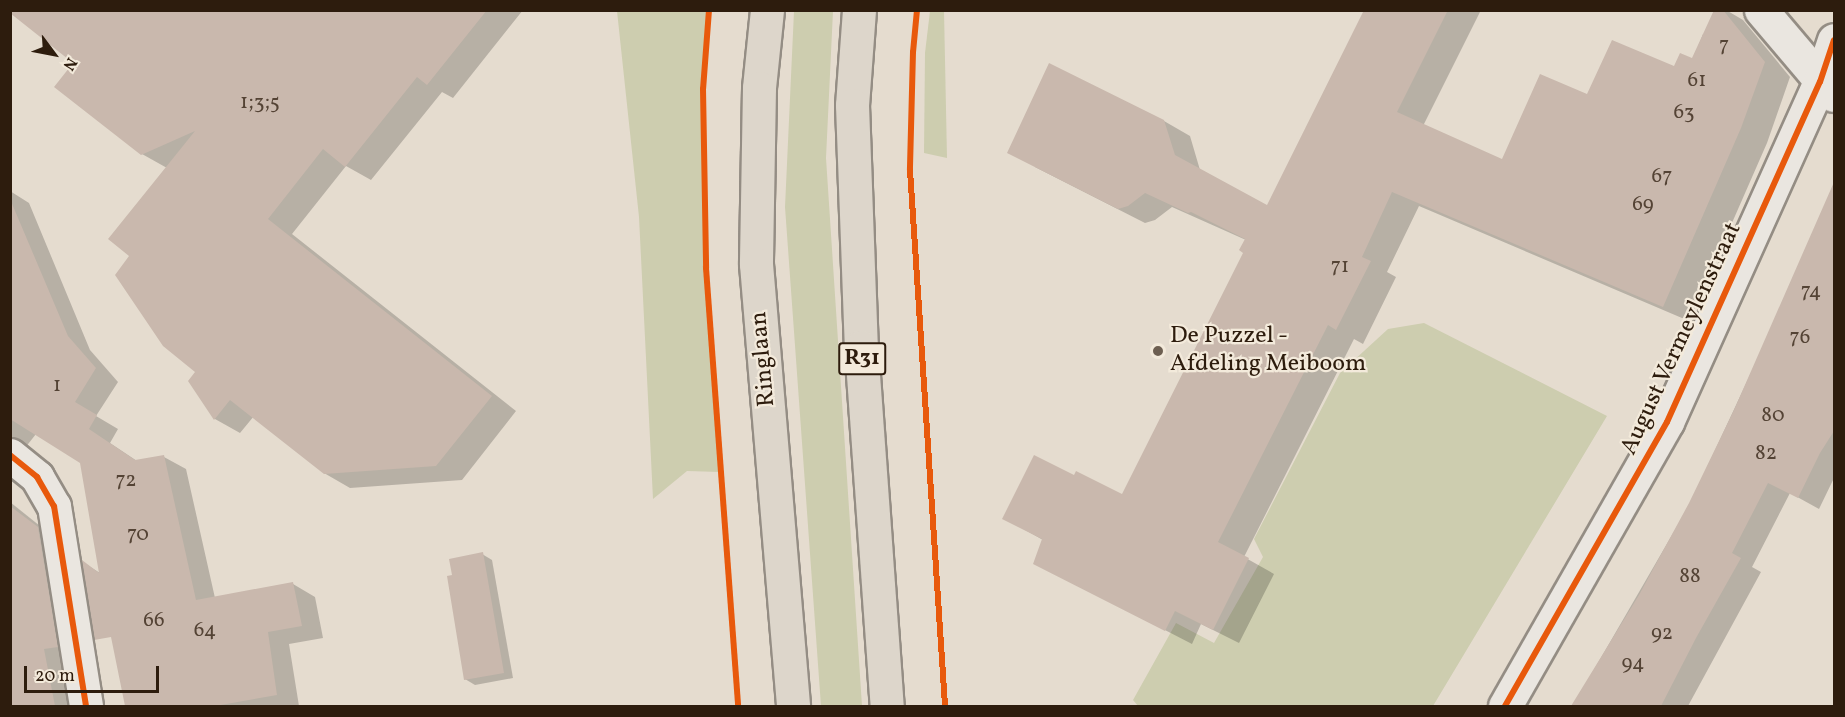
<!DOCTYPE html>
<style>
body{margin:0}
#map{position:relative;width:1845px;height:717px;overflow:hidden;background:#e5dccf;font-family:Vollkorn,serif}
div>[style]{position:absolute}
.green>*{inset:0;background:#cdcdaf}
.shadow>*{inset:0;background:#0003}
.building>*{inset:0;background:#c9b8ad}
.roads{filter:drop-shadow(2px 0 #948d84) drop-shadow(-2px 0 #948d84) drop-shadow(0 2px #948d84) drop-shadow(0 -2px #948d84)}
.minor>*{height:33px;margin:-16.5px;padding:0 16.5px;transform-origin:16.5px;border-radius:16.5px;background:#eae6e0}
.primary>*{height:33px;margin:-16.5px;padding:0 16.5px;transform-origin:16.5px;border-radius:16.5px;background:#ddd6cb}
.cycleway>*{height:6px;margin:-3px;padding:0 3px;transform-origin:3px;border-radius:3px;background:#e8590c}
.dots>*{width:16px;height:16px;translate:-50% -50%;box-sizing:border-box;border:3px solid #f3eadb;border-radius:50%}
span{translate:-50% -50%;white-space:nowrap;text-align:center;line-height:1.15;-webkit-text-stroke:4.5px #f3eadb;paint-order:stroke}
.number-label{font-size:21px;color:#544335}
.number-label span{-webkit-text-stroke-width:0}
.shield-label span{padding:2px 4px;background:#f3eadb;border:2px solid;border-radius:4px;-webkit-text-stroke-width:0}
.shield-label{font-size:22px;color:#2d1c0d;font-weight:700}
.poi-label{font-size:24px;color:#2d1c0d}
.left{translate:0 -50%;text-align:left}
.street-label{font-size:24px;color:#2d1c0d}
.frame{position:absolute;inset:0;border:12px solid #2d1c0d;pointer-events:none}
.north{position:absolute;left:24px;top:24px;width:60px;height:60px;-webkit-text-stroke:4px #f3eadb;paint-order:stroke;rotate:122deg;font-size:16px;font-weight:700;line-height:24px;text-align:center;color:#2d1c0d}
.north::after{content:'';display:block;margin:auto;width:21px;height:27px;background:#2d1c0d;clip-path:polygon(50% 0,100% 100%,50% 72%,0 100%)}
.scale{position:absolute;left:24px;top:666px;width:135px;height:27px;box-sizing:border-box;border:3px solid #2d1c0d;border-top:0;padding-left:8px;font-size:18px;line-height:21px;white-space:nowrap;color:#2d1c0d;-webkit-text-stroke:4px #f3eadb;paint-order:stroke}
</style>
<div id="map">
<div class="green">
<div style="clip-path:polygon(617px 11px,709px 11px,703px 89px,706px 268px,720px 472px,687px 471px,653px 499px,639px 217px)"></div>
<div style="clip-path:polygon(794px 11px,833px 11px,826px 158px,862px 706px,821px 706px,785px 207px)"></div>
<div style="clip-path:polygon(930px 11px,944px 11px,947px 158px,924px 153px,925px 53px)"></div>
<div style="clip-path:polygon(1424px 323px,1607px 416px,1433px 706px,1138px 706px,1133px 700px,1176px 623px,1214px 643px,1263px 557px,1254px 539px,1340px 373px,1388px 329px)"></div>
</div>
<div class="shadow">
<div style="clip-path:polygon(12px 10px,523px 10px,453px 98px,442px 92px,371px 180px,346px 166px,292px 234px,516px 411px,462px 480px,350px 488px,324px 473px,254px 416px,240px 433px,215px 419px,190px 381px,198px 372px,167px 168px,142px 154px,75px 63px)"></div>
<div style="clip-path:polygon(1366px 10px,1481px 10px,1423px 126px,1502px 161px,1588px 96px,1693px 60px,1703px 34px,1707px 36px,1716px 10px,1726px 10px,1743px 20px,1790px 77px,1767px 143px,1689px 321px,1419px 206px,1387px 272px,1396px 277px,1363px 344px,1354px 339px,1244px 557px,1274px 574px,1239px 643px,1201px 624px,1192px 644px,1035px 563px,1043px 540px,1004px 518px,1075px 477px,1123px 496px,1245px 253px,1246px 240px,1172px 207px,1155px 220px,1145px 223px,1035px 167px,1164px 121px,1190px 136px,1200px 170px,1268px 207px)"></div>
<div style="clip-path:polygon(1834px 184px,1834px 478px,1819px 509px,1790px 493px,1752px 567px,1761px 572px,1688px 706px,1573px 706px,1690px 504px,1784px 302px)"></div>
<div style="clip-path:polygon(10px 191px,29px 203px,90px 350px,118px 382px,96px 416px,118px 429px,110px 443px,137px 461px,164px 457px,186px 469px,215px 598px,293px 584px,315px 597px,323px 638px,289px 644px,299px 706px,127px 706px,108px 591px,84px 563px,100px 573px,81px 462px,36px 434px,10px 467px)"></div>
<div style="clip-path:polygon(10px 502px,60px 542px,77px 706px,10px 706px)"></div>
<div style="clip-path:polygon(482px 554px,492px 560px,513px 678px,475px 685px,465px 679px,453px 576px)"></div>
</div>
<div class="building">
<div style="clip-path:polygon(10px 10px,487px 10px,427px 85px,417px 77px,345px 167px,323px 149px,268px 219px,492px 396px,436px 466px,324px 474px,230px 400px,214px 420px,188px 381px,195px 372px,163px 346px,115px 275px,129px 256px,108px 239px,195px 131px,141px 155px,54px 87px,73px 63px,10px 13px)"></div>
<div style="clip-path:polygon(1364px 10px,1448px 10px,1397px 112px,1502px 159px,1540px 74px,1587px 94px,1612px 40px,1674px 66px,1680px 53px,1692px 58px,1714px 10px,1723px 10px,1765px 62px,1741px 128px,1663px 307px,1392px 192px,1362px 257px,1371px 261px,1336px 330px,1328px 325px,1218px 542px,1249px 558px,1213px 630px,1175px 611px,1165px 631px,1033px 564px,1042px 539px,1002px 519px,1034px 455px,1074px 475px,1076px 471px,1122px 494px,1243px 253px,1239px 250px,1245px 239px,1191px 212px,1188px 213px,1145px 193px,1128px 206px,1118px 209px,1007px 153px,1049px 63px,1164px 120px,1175px 155px,1267px 205px)"></div>
<div style="clip-path:polygon(1834px 182px,1834px 431px,1820px 453px,1798px 498px,1768px 483px,1732px 553px,1741px 558px,1696px 638px,1661px 706px,1571px 706px,1639px 595px,1689px 503px,1734px 410px)"></div>
<div style="clip-path:polygon(10px 199px,68px 336px,96px 368px,75px 402px,97px 415px,89px 429px,135px 460px,164px 455px,196px 600px,293px 582px,302px 626px,268px 632px,277px 695px,215px 706px,125px 706px,111px 637px,94px 640px,82px 560px,99px 573px,80px 463px,10px 419px)"></div>
<div style="clip-path:polygon(10px 506px,38px 527px,58px 647px,44px 649px,55px 706px,10px 706px)"></div>
<div style="clip-path:polygon(483px 552px,504px 673px,464px 680px,447px 576px,452px 575px,449px 559px)"></div>
</div>
<div class="roads">
<div class="minor">
<div style="left:1761px;top:10px;width:111px;rotate:49.7deg"></div>
<div style="left:10px;top:455px;width:35px;rotate:39deg"></div>
<div style="left:37px;top:477px;width:34px;rotate:60deg"></div>
<div style="left:54px;top:506px;width:203px;rotate:80.9deg"></div>
<div style="left:1505px;top:706px;width:327px;rotate:-60.3deg"></div>
<div style="left:1667px;top:422px;width:373px;rotate:-65.8deg"></div>
<div style="left:1820px;top:82px;width:44px;rotate:-71.6deg"></div>
</div>
<div class="primary">
<div style="left:767px;top:10px;width:78px;rotate:95.9deg"></div>
<div style="left:759px;top:88px;width:176px;rotate:91deg"></div>
<div style="left:756px;top:264px;width:444px;rotate:85.2deg"></div>
<div style="left:859px;top:10px;width:95px;rotate:94.2deg"></div>
<div style="left:852px;top:105px;width:242px;rotate:87.9deg"></div>
<div style="left:861px;top:347px;width:360px;rotate:85.9deg"></div>
</div>
</div>
<div class="cycleway">
<div style="left:709px;top:10px;width:79px;rotate:94.3deg"></div>
<div style="left:703px;top:89px;width:179px;rotate:89deg"></div>
<div style="left:706px;top:268px;width:439px;rotate:85.8deg"></div>
<div style="left:917px;top:10px;width:42px;rotate:95.4deg"></div>
<div style="left:913px;top:52px;width:118px;rotate:91.5deg"></div>
<div style="left:910px;top:170px;width:537px;rotate:86.26deg"></div>
<div style="left:10px;top:455px;width:35px;rotate:39deg"></div>
<div style="left:37px;top:477px;width:34px;rotate:60deg"></div>
<div style="left:54px;top:506px;width:203px;rotate:80.9deg"></div>
<div style="left:1505px;top:706px;width:327px;rotate:-60.3deg"></div>
<div style="left:1667px;top:422px;width:373px;rotate:-65.8deg"></div>
<div style="left:1820px;top:82px;width:44px;rotate:-71.6deg"></div>
</div>
<div class="dots">
<div style="left:1158px;top:351px;background:#6d5f51"></div>
</div>
<div class="number-label">
<span style="left:1724px;top:46px">7</span>
<span style="left:1697px;top:81px">61</span>
<span style="left:260px;top:103px">1;3;5</span>
<span style="left:1684px;top:113px">63</span>
<span style="left:1662px;top:177px">67</span>
<span style="left:1643px;top:205px">69</span>
<span style="left:1340px;top:267px">71</span>
<span style="left:1811px;top:292px">74</span>
<span style="left:1800px;top:338px">76</span>
<span style="left:57px;top:386px">1</span>
<span style="left:1773px;top:416px">80</span>
<span style="left:1766px;top:454px">82</span>
<span style="left:126px;top:481px">72</span>
<span style="left:138px;top:535px">70</span>
<span style="left:1690px;top:577px">88</span>
<span style="left:154px;top:621px">66</span>
<span style="left:205px;top:631px">64</span>
<span style="left:1662px;top:634px">92</span>
<span style="left:1633px;top:664px">94</span>
</div>
<div class="shield-label">
<span style="left:862px;top:359px">R31</span>
</div>
<div class="poi-label">
<span class="left" style="left:1170px;top:351px">De Puzzel -<br>Afdeling Meiboom</span>
</div>
<div class="street-label">
<span style="left:1682px;top:339px;rotate:-65deg">August Vermeylenstraat</span>
<span style="left:764px;top:359px;rotate:-95deg">Ringlaan</span>
</div>
<div class="frame"></div>
<div class="north">N</div>
<div class="scale">20 m</div>
</div>
